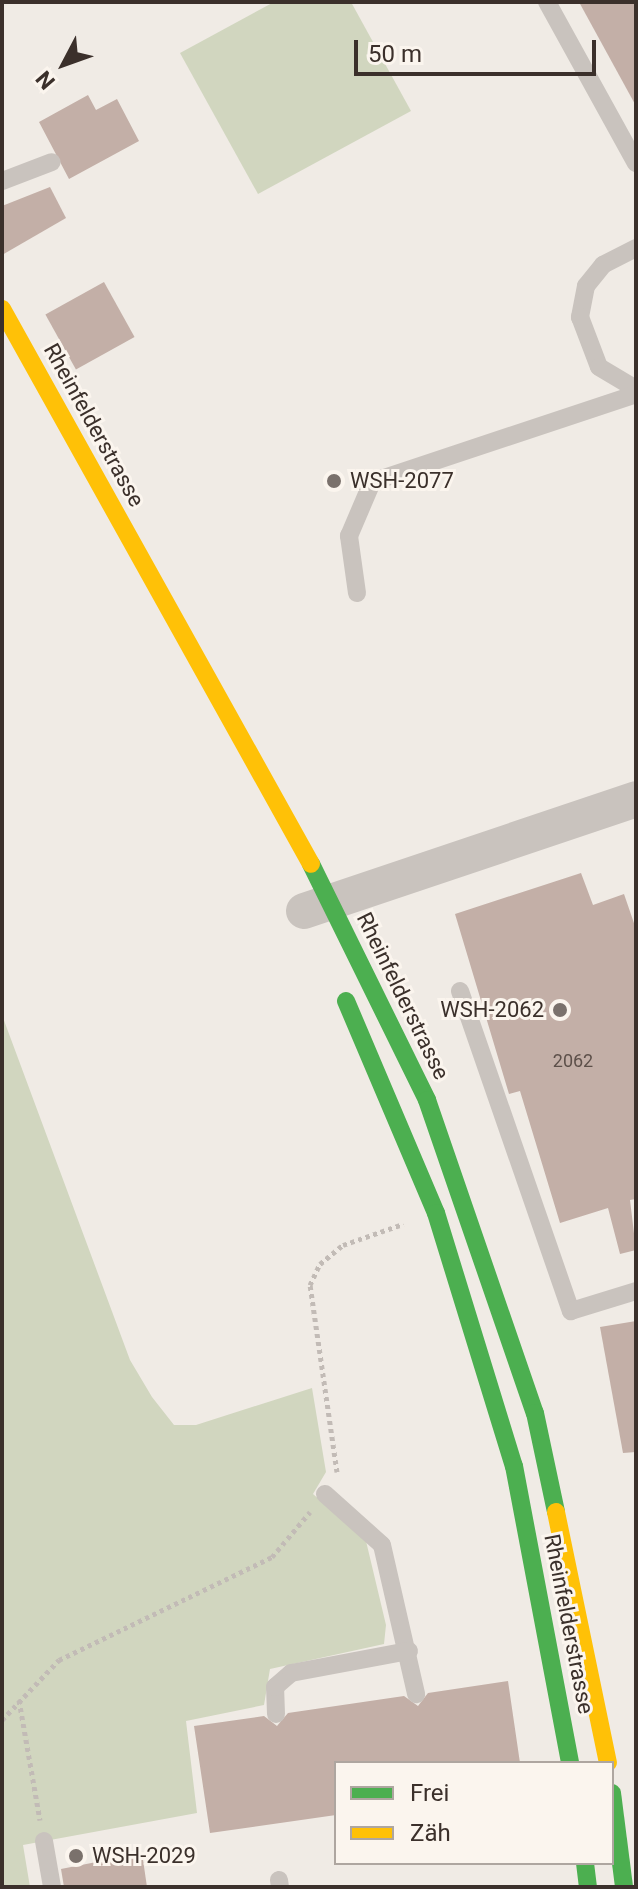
<!DOCTYPE html>
<meta charset="utf-8">
<style>
body{margin:0}
#map{position:relative;width:638px;height:1889px;overflow:hidden;background:#f0ebe5;font-family:Roboto,sans-serif}
div>[style]{position:absolute}
.green>*{inset:0;background:#d1d6bf}
.building>*{inset:0;background:#c3afa7;transform-origin:0 0}
.path>*{height:5px;margin-top:-2.5px;transform-origin:0;background:repeating-linear-gradient(90deg,#c2bbb6 0 4px,transparent 0 8px)}
.lane>*{height:18px;margin:-9px;padding:0 9px;transform-origin:9px;border-radius:9px;background:#c9c3be}
.street>*{height:36px;margin:-18px;padding:0 18px;transform-origin:18px;border-radius:18px;background:#c9c3be}
.fast>*{height:18px;margin:-9px;padding:0 9px;transform-origin:9px;border-radius:9px;background:#4caf50}
.slow>*{height:18px;margin:-9px;padding:0 9px;transform-origin:9px;border-radius:9px;background:#ffc107}
.dots>*{width:22px;height:22px;translate:-50% -50%;box-sizing:border-box;border:4px solid #fbf5ee;border-radius:50%}
span{translate:-50% -50%;white-space:nowrap;text-align:center;line-height:1.15;-webkit-text-stroke:6px #fbf5ee;paint-order:stroke}
.number-label{font-size:18px;color:#5d504a}
.number-label span{-webkit-text-stroke-width:0}
.street-label{font-size:22px;color:#3b302b}
.poi-label{font-size:22px;color:#3b302b}
.left{translate:0 -50%;text-align:left}
.right{translate:-100% -50%;text-align:right}
.frame{position:absolute;inset:0;border:4px solid #3b302b;pointer-events:none}
.legend{position:absolute;left:334px;top:1761px;width:280px;height:104px;box-sizing:border-box;background:#fbf5ee;border:2px solid #aea6a0;margin:0;padding:10px 14px;list-style:none;font-size:24px;color:#3b302b}
.legend li{display:flex;align-items:center;gap:16px;height:40px}
.legend b{width:40px;border:2px solid #aea6a0}
.north{position:absolute;left:24px;top:24px;width:80px;height:80px;-webkit-text-stroke:6px #fbf5ee;paint-order:stroke;rotate:229deg;font-size:22px;font-weight:700;line-height:32px;text-align:center;color:#3b302b}
.north::after{content:'';display:block;margin:auto;width:28px;height:36px;background:#3b302b;clip-path:polygon(50% 0,100% 100%,50% 72%,0 100%)}
.scale{position:absolute;left:354px;top:40px;width:242px;height:36px;box-sizing:border-box;border:4px solid #3b302b;border-top:0;padding-left:10px;font-size:24px;line-height:28px;white-space:nowrap;color:#3b302b;-webkit-text-stroke:6px #fbf5ee;paint-order:stroke}
</style>
<div id="map">
<div class="green">
<div style="clip-path:polygon(274px 2px,351px 2px,411px 111px,258px 194px,180px 53px)"></div>
<div style="clip-path:polygon(2px 1015px,130px 1360px,152px 1397px,174px 1425px,196px 1425px,312px 1388px,326px 1472px,313px 1494px,366px 1541px,386px 1625px,384px 1644px,270px 1669px,264px 1705px,186px 1721px,197px 1813px,23px 1845px,30px 1887px,2px 1887px)"></div>
</div>
<div class="building">
<div style="clip-path:polygon(579px 2px,636px 2px,636px 106px)"></div>
<div style="clip-path:polygon(88px 95px,96px 110px,117px 99px,139px 141px,69px 179px,39px 122px)"></div>
<div style="clip-path:polygon(50px 187px,66px 218px,2px 255px,2px 206px)"></div>
<div style="left:104px;top:282px;width:63px;height:67px;rotate:61deg"></div>
<div style="clip-path:polygon(581px 873px,593px 905px,624px 894px,636px 929px,636px 1199px,630px 1200px,636px 1250px,620px 1254px,608px 1208px,560px 1223px,520px 1091px,509px 1094px,455px 914px)"></div>
<div style="clip-path:polygon(636px 1321px,636px 1452px,623px 1453px,600px 1327px)"></div>
<div style="clip-path:polygon(508px 1681px,520px 1763px,336px 1763px,336px 1815px,210px 1833px,194px 1726px,264px 1716px,277px 1726px,288px 1713px,404px 1696px,418px 1706px,428px 1693px)"></div>
<div style="clip-path:polygon(142px 1853px,147px 1887px,64px 1887px,61px 1869px)"></div>
</div>
<div class="path">
<div style="left:337px;top:1472px;width:189px;rotate:-98.2deg"></div>
<div style="left:310px;top:1285px;width:23px;rotate:-65deg"></div>
<div style="left:320px;top:1264px;width:30px;rotate:-40deg"></div>
<div style="left:343px;top:1245px;width:64px;rotate:-19.3deg"></div>
<div style="left:19px;top:1700px;width:122px;rotate:80.1deg"></div>
<div style="left:2px;top:1720px;width:83px;rotate:-46.5deg"></div>
<div style="left:59px;top:1660px;width:237px;rotate:-25.8deg"></div>
<div style="left:272px;top:1557px;width:59px;rotate:-49.8deg"></div>
</div>
<div class="lane">
<div style="left:547px;top:2px;width:184px;rotate:61.1deg"></div>
<div style="left:2px;top:181px;width:53px;rotate:-20.8deg"></div>
<div style="left:636px;top:248px;width:37px;rotate:153deg"></div>
<div style="left:603px;top:265px;width:27px;rotate:129deg"></div>
<div style="left:586px;top:286px;width:32px;rotate:101deg"></div>
<div style="left:580px;top:317px;width:53px;rotate:69.2deg"></div>
<div style="left:599px;top:367px;width:43px;rotate:30.7deg"></div>
<div style="left:357px;top:593px;width:58px;rotate:-98deg"></div>
<div style="left:349px;top:536px;width:59px;rotate:-66.9deg"></div>
<div style="left:372px;top:482px;width:278px;rotate:-18.4deg"></div>
<div style="left:460px;top:991px;width:339px;rotate:70.9deg"></div>
<div style="left:571px;top:1311px;width:68px;rotate:-17.1deg"></div>
<div style="left:325px;top:1494px;width:76px;rotate:41.8deg"></div>
<div style="left:382px;top:1545px;width:153px;rotate:77.1deg"></div>
<div style="left:276px;top:1714px;width:27px;rotate:-92deg"></div>
<div style="left:275px;top:1687px;width:21px;rotate:-41deg"></div>
<div style="left:291px;top:1673px;width:120px;rotate:-10.6deg"></div>
<div style="left:44px;top:1841px;width:47px;rotate:80.1deg"></div>
<div style="left:279px;top:1880px;width:7px;rotate:82deg"></div>
</div>
<div class="street">
<div style="left:304px;top:911px;width:350px;rotate:-18.6deg"></div>
</div>
<div class="fast">
<div style="left:311px;top:864px;width:263px;rotate:63.8deg"></div>
<div style="left:427px;top:1100px;width:331px;rotate:71deg"></div>
<div style="left:535px;top:1413px;width:101px;rotate:78deg"></div>
<div style="left:346px;top:1001px;width:230px;rotate:67deg"></div>
<div style="left:436px;top:1213px;width:265px;rotate:72.9deg"></div>
<div style="left:514px;top:1466px;width:302px;rotate:79.3deg"></div>
<div style="left:612px;top:1793px;width:95px;rotate:82.7deg"></div>
<div style="left:585px;top:1863px;width:24px;rotate:83deg"></div>
</div>
<div class="slow">
<div style="left:2px;top:309px;width:635px;rotate:60.89deg"></div>
<div style="left:556px;top:1512px;width:256px;rotate:78.3deg"></div>
</div>
<div class="dots">
<div style="left:334px;top:481px;background:#7a716c"></div>
<div style="left:560px;top:1010px;background:#7a716c"></div>
<div style="left:76px;top:1856px;background:#7a716c"></div>
</div>
<div class="number-label">
<span style="left:573px;top:1061px">2062</span>
</div>
<div class="street-label">
<span style="left:94px;top:425px;rotate:61deg">Rheinfelderstrasse</span>
<span style="left:403px;top:996px;rotate:64deg">Rheinfelderstrasse</span>
<span style="left:569px;top:1624px;rotate:79deg">Rheinfelderstrasse</span>
</div>
<div class="poi-label">
<span class="left" style="left:350px;top:481px">WSH-2077</span>
<span class="right" style="left:544px;top:1010px">WSH-2062</span>
<span class="left" style="left:92px;top:1856px">WSH-2029</span>
</div>
<div class="frame"></div>
<ul class="legend">
<li><b style="height:10px;background:#4caf50"></b>Frei</li>
<li><b style="height:10px;background:#ffc107"></b>Zäh</li>
</ul>
<div class="north">N</div>
<div class="scale">50 m</div>
</div>
